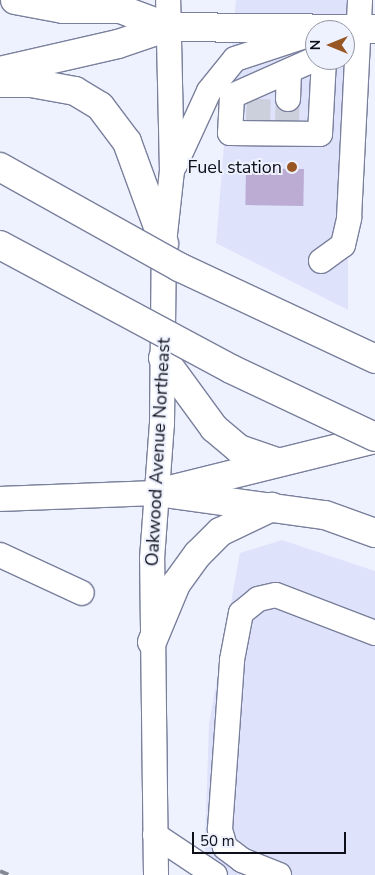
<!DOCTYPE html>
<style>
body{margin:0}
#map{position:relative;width:375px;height:875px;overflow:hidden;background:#eef1fe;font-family:"Nunito Sans",sans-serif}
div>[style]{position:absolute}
.built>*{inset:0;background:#dee3fb}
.building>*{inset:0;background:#bcacd3;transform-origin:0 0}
.minor-tunnel>*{height:24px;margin-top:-12px;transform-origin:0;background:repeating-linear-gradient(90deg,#cccfdc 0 24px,transparent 0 36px)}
.roads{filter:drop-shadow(1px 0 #7a809c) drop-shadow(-1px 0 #7a809c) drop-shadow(0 1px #7a809c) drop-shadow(0 -1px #7a809c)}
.minor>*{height:24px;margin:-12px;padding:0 12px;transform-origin:12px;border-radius:12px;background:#fff}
.major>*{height:28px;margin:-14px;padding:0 14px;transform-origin:14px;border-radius:14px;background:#fff}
.highway>*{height:28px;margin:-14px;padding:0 14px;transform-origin:14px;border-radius:14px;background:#fff}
.rail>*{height:4px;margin-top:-2px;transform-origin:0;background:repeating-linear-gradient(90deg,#868894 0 9px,transparent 0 18px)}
.bridges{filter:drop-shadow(1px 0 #7a809c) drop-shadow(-1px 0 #7a809c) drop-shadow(0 1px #7a809c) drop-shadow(0 -1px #7a809c)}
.highway-bridge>*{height:28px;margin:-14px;padding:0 14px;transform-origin:14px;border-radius:14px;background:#fff}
.dots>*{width:14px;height:14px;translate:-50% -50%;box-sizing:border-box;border:2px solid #eef1fe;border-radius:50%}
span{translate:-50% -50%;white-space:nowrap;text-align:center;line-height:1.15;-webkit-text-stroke:4px #eef1fe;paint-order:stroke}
.poi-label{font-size:18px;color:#0d0f19}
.right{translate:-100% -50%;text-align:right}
.street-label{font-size:18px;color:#0d0f19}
.north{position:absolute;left:305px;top:20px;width:50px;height:50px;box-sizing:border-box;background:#eef1fe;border:1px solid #9497a2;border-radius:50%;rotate:270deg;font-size:14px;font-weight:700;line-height:20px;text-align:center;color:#0d0f19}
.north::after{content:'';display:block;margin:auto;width:18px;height:22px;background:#985625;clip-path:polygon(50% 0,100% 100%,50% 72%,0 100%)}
.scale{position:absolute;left:192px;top:832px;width:154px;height:22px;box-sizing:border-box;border:2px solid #0d0f19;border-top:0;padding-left:6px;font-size:15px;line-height:18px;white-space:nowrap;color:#0d0f19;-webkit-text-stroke:4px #eef1fe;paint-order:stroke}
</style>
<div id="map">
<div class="built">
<div style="clip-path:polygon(evenodd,236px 0,348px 0,348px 310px,216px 243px,236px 0,315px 30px,345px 30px,345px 60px,315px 60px,315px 30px)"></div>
<div style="clip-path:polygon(282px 540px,375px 571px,375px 875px,204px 875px,209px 724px,240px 553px)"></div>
</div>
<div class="building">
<div style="left:246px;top:168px;width:58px;height:37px;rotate:1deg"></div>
</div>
<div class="minor-tunnel">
<div style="left:258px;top:123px;width:24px;rotate:-88deg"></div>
<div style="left:287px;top:123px;width:24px;rotate:-88deg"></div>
</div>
<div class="roads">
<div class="minor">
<div style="left:315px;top:59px;width:91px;rotate:156deg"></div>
<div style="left:232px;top:96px;width:37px;rotate:93deg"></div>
<div style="left:230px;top:133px;width:90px;rotate:0.6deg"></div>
<div style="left:320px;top:134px;width:74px;rotate:-86.9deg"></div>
<div style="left:288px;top:99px;width:28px;rotate:-88deg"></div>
<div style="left:175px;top:165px;width:81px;rotate:-65.3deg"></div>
<div style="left:209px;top:91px;width:41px;rotate:-50.9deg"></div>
<div style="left:235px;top:59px;width:83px;rotate:-18.2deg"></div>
<div style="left:321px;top:261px;width:27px;rotate:-36deg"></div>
<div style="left:343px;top:245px;width:28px;rotate:-77deg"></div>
<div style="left:349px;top:218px;width:218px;rotate:-87.1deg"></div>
<div style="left:0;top:499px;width:157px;rotate:-2.2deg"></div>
<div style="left:0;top:555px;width:90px;rotate:24.9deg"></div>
<div style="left:155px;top:835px;width:72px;rotate:33.7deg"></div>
<div style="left:156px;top:875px;width:316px;rotate:-90.7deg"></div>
<div style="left:152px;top:559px;width:135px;rotate:-85.8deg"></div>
<div style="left:162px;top:424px;width:181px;rotate:-89.4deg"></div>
<div style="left:164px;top:243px;width:72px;rotate:-83.7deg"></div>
<div style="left:172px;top:171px;width:171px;rotate:-91.3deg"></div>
<div style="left:279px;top:875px;width:40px;rotate:-158deg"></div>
<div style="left:242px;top:860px;width:21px;rotate:-143deg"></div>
<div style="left:225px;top:847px;width:19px;rotate:-106deg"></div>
<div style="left:220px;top:829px;width:169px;rotate:-85.9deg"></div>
<div style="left:232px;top:660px;width:48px;rotate:-79.2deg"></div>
<div style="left:241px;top:613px;width:22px;rotate:-39deg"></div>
<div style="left:258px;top:599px;width:18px;rotate:-13deg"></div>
<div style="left:276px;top:595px;width:106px;rotate:21deg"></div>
</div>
<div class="major">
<div style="left:168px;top:27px;width:207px;rotate:0.6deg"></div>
</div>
<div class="highway">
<div style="left:15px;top:0;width:49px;rotate:10.6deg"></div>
<div style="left:63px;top:9px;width:57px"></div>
<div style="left:120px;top:9px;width:51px;rotate:20.6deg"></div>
<div style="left:0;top:71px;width:121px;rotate:-12.9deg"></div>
<div style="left:118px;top:44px;width:53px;rotate:-18.8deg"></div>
<div style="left:0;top:83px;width:31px"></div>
<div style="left:31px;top:83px;width:45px;rotate:10.3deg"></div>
<div style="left:75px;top:91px;width:29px;rotate:31deg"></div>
<div style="left:100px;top:106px;width:45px;rotate:53.1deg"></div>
<div style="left:127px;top:142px;width:108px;rotate:69.9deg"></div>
<div style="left:163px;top:358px;width:87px;rotate:53.9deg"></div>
<div style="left:214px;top:428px;width:33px;rotate:40deg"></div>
<div style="left:239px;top:449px;width:40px;rotate:18.9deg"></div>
<div style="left:157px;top:493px;width:225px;rotate:-13.9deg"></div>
<div style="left:171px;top:494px;width:155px;rotate:7.8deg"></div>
<div style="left:325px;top:515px;width:53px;rotate:19.8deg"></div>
<div style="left:152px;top:642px;width:63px;rotate:-67.5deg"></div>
<div style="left:176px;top:584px;width:37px;rotate:-54deg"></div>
<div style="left:198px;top:554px;width:31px;rotate:-45deg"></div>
<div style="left:220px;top:532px;width:58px;rotate:-25.7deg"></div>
</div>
</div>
<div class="rail">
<div style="left:0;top:871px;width:10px;rotate:24deg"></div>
</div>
<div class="bridges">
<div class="highway-bridge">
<div style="left:0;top:167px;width:205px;rotate:29.2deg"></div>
<div style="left:179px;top:267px;width:217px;rotate:25.1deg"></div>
<div style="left:0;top:245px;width:262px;rotate:28.2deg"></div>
<div style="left:231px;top:369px;width:159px;rotate:25.3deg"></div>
</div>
</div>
<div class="dots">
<div style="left:292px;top:167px;background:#985625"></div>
</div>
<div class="poi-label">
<span class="right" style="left:282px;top:167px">Fuel station</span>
</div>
<div class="street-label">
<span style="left:158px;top:452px;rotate:-87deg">Oakwood Avenue Northeast</span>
</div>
<div class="north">N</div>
<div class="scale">50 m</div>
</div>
